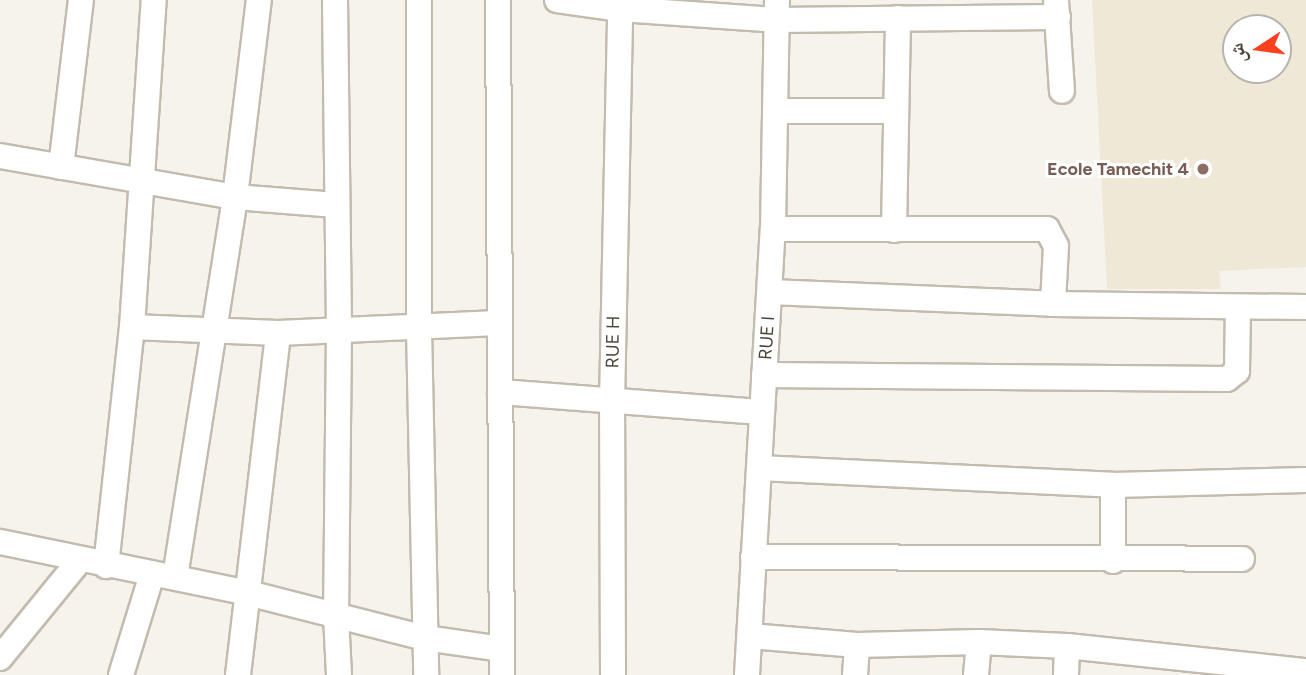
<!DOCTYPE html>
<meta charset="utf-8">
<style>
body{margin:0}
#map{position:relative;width:1306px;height:675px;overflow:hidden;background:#f6f3ec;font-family:Figtree,"Noto Naskh Arabic",sans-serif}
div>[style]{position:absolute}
.education>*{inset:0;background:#efe8d6}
.roads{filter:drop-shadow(2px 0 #c2bbae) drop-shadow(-2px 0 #c2bbae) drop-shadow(0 2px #c2bbae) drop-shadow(0 -2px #c2bbae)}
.street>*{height:24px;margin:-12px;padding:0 12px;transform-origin:12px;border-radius:12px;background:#fff}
.dots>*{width:19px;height:19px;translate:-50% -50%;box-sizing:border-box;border:4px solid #fff;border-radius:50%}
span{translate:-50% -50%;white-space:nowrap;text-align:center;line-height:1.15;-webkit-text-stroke:6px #fff;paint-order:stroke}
.education-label{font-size:18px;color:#785e54;font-weight:700}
.right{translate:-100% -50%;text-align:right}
.street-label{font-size:18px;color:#4b4439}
.north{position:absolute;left:1222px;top:14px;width:70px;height:70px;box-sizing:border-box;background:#fff;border:2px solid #b7b4b0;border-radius:50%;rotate:257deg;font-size:19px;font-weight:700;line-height:28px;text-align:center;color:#4b4439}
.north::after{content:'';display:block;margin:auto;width:24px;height:32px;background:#fc3f1d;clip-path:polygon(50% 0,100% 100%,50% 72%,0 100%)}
</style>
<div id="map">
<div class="education">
<div style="clip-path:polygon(evenodd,1092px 0,1306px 0,1306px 267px,1219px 271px,1221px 289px,1107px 289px,1092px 0,1236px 28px,1278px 28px,1278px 70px,1236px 70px,1236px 28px)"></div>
</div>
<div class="roads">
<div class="street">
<div style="left:335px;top:0;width:332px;rotate:89.3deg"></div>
<div style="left:339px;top:332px;width:284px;rotate:90.6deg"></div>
<div style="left:336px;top:616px;width:59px;rotate:87.1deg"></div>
<div style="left:419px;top:0;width:328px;rotate:90deg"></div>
<div style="left:419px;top:328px;width:347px;rotate:88.8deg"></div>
<div style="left:498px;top:0;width:675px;rotate:89.66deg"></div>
<div style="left:557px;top:0;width:64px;rotate:8.1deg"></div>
<div style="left:620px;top:9px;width:156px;rotate:4deg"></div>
<div style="left:776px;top:20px;width:282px;rotate:-0.6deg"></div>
<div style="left:1056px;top:1px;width:90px;rotate:86.2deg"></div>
<div style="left:775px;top:111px;width:121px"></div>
<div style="left:0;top:156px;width:239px;rotate:9.9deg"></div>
<div style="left:235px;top:197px;width:101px;rotate:4.5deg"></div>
<div style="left:61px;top:167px;width:168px;rotate:-83.2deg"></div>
<div style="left:773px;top:229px;width:274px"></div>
<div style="left:1047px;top:229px;width:19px;rotate:62deg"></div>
<div style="left:1056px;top:246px;width:58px;rotate:93deg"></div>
<div style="left:894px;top:230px;width:212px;rotate:-88.9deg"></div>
<div style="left:770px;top:292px;width:283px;rotate:2.4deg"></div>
<div style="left:1053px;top:304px;width:253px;rotate:0.7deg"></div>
<div style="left:132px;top:327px;width:146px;rotate:2.4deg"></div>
<div style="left:278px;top:333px;width:220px;rotate:-2.6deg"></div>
<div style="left:764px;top:375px;width:463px;rotate:0.5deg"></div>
<div style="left:1227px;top:379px;width:13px;rotate:-39deg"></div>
<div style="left:1237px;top:371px;width:64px;rotate:-89.1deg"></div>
<div style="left:500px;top:392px;width:262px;rotate:4.4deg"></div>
<div style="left:759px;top:468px;width:354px;rotate:2.7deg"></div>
<div style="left:1113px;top:485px;width:193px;rotate:-1.5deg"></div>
<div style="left:0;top:542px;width:253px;rotate:11.6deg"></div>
<div style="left:248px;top:593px;width:183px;rotate:14.3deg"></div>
<div style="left:425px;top:638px;width:77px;rotate:8.2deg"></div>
<div style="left:753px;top:557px;width:489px;rotate:0.2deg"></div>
<div style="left:1113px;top:561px;width:76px;rotate:-90deg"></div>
<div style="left:106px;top:566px;width:240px;rotate:-83.8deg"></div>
<div style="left:132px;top:327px;width:328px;rotate:-86.2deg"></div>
<div style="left:175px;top:577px;width:385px;rotate:-81deg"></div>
<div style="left:235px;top:197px;width:198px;rotate:-83.1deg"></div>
<div style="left:750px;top:636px;width:107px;rotate:4.8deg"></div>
<div style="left:857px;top:645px;width:122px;rotate:-1.4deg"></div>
<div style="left:979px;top:642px;width:88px;rotate:2.6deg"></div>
<div style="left:1067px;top:646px;width:240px;rotate:6deg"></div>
<div style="left:0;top:658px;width:127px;rotate:-50.8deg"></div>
<div style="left:121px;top:675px;width:106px;rotate:-72.9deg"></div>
<div style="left:238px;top:675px;width:344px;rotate:-83.3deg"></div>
<div style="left:613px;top:675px;width:273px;rotate:-90.2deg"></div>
<div style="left:612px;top:402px;width:393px;rotate:-88.8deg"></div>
<div style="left:747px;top:675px;width:447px;rotate:-86.7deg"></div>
<div style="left:773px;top:229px;width:229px;rotate:-89deg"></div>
<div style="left:855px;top:675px;width:30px;rotate:-86deg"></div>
<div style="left:976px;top:675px;width:33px;rotate:-85deg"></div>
<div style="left:1066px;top:675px;width:29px;rotate:-88deg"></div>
</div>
</div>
<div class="dots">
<div style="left:1203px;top:169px;background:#8d6e63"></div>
</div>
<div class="education-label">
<span class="right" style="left:1189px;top:169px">Ecole Tamechit 4</span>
</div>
<div class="street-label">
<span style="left:767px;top:338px;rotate:-86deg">RUE I</span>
<span style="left:613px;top:342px;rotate:-89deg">RUE H</span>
</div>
<div class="north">ش</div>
</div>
